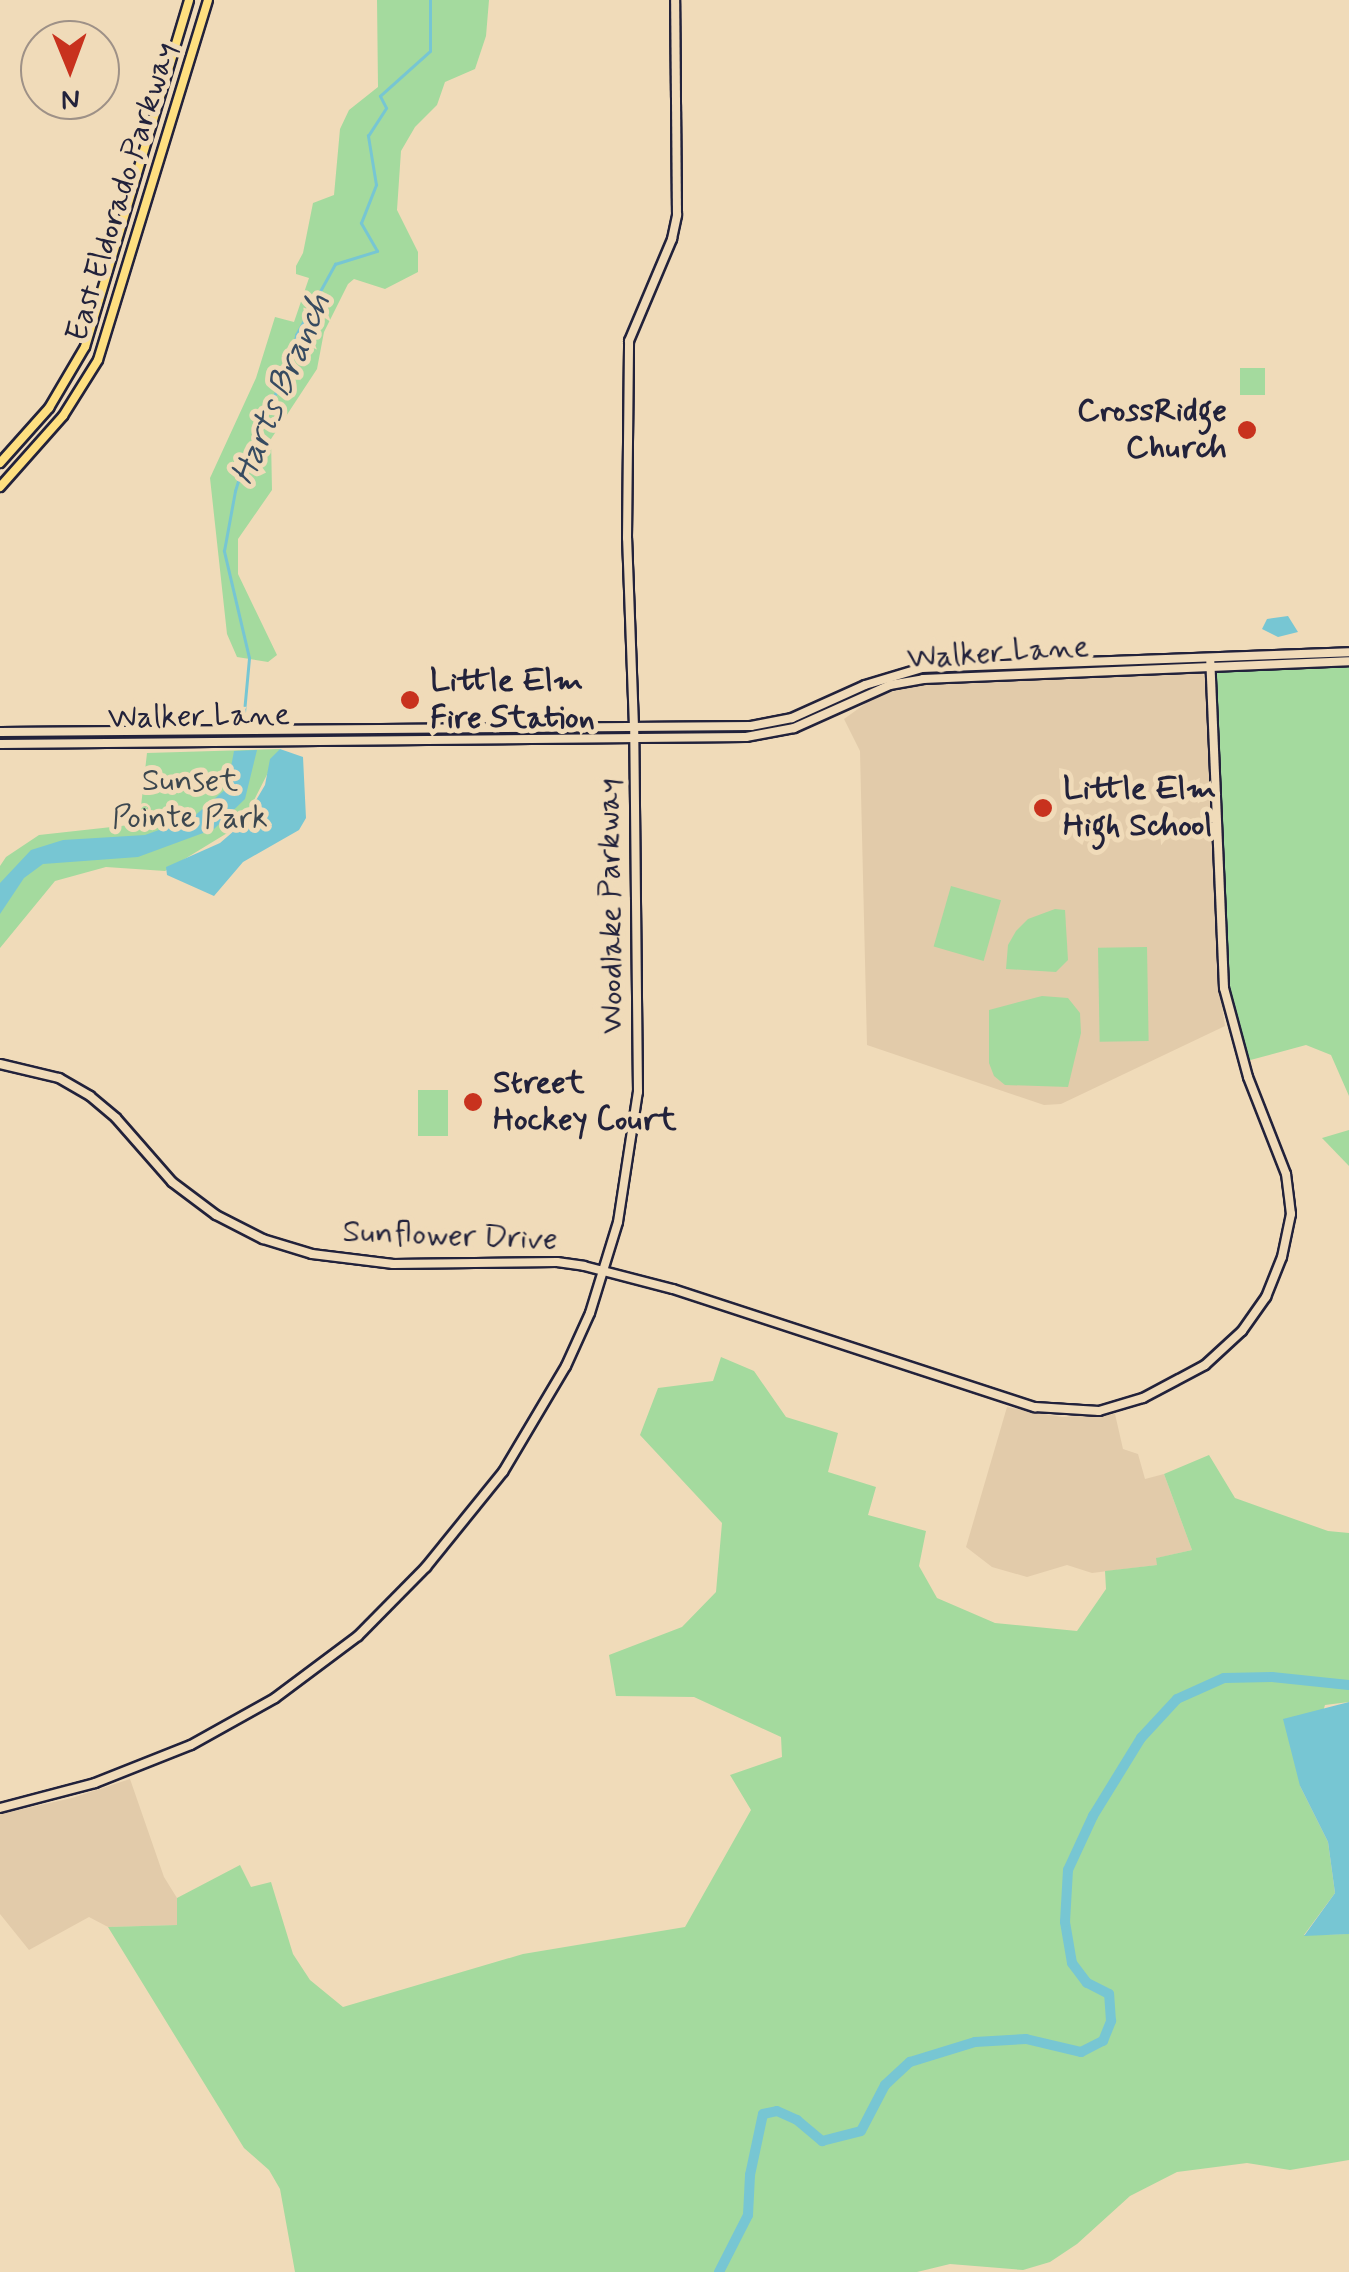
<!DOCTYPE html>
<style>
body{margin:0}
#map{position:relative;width:1349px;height:2272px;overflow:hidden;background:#f0dbb9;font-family:Mynerve,sans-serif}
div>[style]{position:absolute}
.built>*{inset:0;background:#e2cbaa}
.green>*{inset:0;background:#a4da9e;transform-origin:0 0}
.water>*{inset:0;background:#77c6d3}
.stream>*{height:2.5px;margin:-1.25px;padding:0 1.25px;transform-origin:1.25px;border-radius:1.25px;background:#77c6d3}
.river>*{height:10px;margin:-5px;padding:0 5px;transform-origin:5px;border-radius:5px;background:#77c6d3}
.roads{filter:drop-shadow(2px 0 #22223b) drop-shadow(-2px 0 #22223b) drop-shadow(0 2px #22223b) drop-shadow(0 -2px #22223b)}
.secondary>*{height:8px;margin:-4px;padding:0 4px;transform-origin:4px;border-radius:4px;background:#f0dbb9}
.primary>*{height:8px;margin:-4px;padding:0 4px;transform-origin:4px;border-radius:4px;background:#fedf80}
.dots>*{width:28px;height:28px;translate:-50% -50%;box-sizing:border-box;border:5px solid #f0dbb9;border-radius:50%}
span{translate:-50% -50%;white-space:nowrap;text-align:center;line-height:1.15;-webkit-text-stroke:10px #f0dbb9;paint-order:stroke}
.street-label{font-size:32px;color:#22223b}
.poi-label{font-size:32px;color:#22223b;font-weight:700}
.right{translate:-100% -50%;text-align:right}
.left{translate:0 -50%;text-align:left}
.park-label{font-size:32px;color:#3c474f}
.water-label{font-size:35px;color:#374b61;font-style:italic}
.north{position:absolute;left:20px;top:20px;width:100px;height:100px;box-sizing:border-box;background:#f0dbb9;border:2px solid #9e9187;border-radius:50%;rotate:179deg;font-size:28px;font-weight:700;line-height:40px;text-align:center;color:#22223b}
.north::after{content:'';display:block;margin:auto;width:35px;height:45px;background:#c8321e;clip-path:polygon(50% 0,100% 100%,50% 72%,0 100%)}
</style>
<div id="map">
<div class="built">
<div style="clip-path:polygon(1201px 673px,1207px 678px,1217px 971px,1225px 1026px,1061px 1104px,1044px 1105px,867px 1045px,860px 751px,844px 719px,876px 696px,931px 682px)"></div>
<div style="clip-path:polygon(1007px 1407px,1062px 1417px,1115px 1414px,1123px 1449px,1138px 1454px,1145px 1479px,1164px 1474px,1192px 1550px,1157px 1558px,1157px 1565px,1092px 1573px,1067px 1565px,1027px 1577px,992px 1567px,966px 1547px)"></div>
<div style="clip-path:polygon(130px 1779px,164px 1877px,177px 1898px,178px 1925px,108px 1927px,89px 1917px,29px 1950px,0 1914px,0 1814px,72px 1798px)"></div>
</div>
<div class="green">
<div style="clip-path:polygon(377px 0,489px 0,486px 36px,475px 69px,445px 82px,437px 105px,415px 127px,401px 151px,397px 210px,418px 252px,418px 272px,385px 289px,354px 279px,348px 284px,324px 332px,317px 369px,271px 439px,272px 490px,238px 539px,238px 574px,277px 655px,268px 662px,237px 657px,227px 634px,210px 478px,256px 378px,275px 317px,294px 322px,309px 278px,296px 274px,296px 266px,303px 253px,313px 203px,334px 195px,340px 129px,349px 110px,378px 87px)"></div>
<div style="left:1240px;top:368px;width:25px;height:27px"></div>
<div style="clip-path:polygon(1349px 662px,1349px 1096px,1331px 1055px,1306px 1045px,1243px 1062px,1223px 978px,1210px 667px)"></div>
<div style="clip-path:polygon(280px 749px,242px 824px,165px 871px,106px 867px,55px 881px,0 948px,0 866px,6px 857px,39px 835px,139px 824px,147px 753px)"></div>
<div style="left:951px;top:886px;width:52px;height:63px;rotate:16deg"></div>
<div style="clip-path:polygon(1055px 909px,1065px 910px,1068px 960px,1056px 972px,1006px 969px,1008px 945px,1016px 931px,1028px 919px)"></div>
<div style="left:1147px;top:947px;width:94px;height:49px;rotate:89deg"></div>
<div style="clip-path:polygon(1042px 996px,1068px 998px,1080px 1013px,1081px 1033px,1068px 1087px,1005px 1085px,994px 1076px,989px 1063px,989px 1010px)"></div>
<div style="left:418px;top:1090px;width:30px;height:46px"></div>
<div style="clip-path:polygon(1349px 1130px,1349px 1166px,1322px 1138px)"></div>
<div style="clip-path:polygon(721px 1357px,754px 1371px,786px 1417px,838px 1433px,828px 1472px,876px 1487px,868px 1515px,926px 1531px,919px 1566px,937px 1598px,995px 1623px,1077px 1631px,1106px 1589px,1105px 1571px,1157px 1565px,1156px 1558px,1192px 1550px,1164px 1474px,1209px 1455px,1235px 1498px,1328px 1531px,1349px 1533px,1349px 1702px,1325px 1705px,1300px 1786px,1328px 1842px,1335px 1893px,1304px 1935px,1349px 1934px,1349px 2160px,1290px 2170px,1247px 2163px,1177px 2172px,1130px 2196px,1077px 2244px,1050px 2262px,1023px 2270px,950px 2264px,917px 2272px,295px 2272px,280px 2189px,269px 2170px,244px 2148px,108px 1927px,177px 1925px,177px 1898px,240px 1865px,251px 1887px,271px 1882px,293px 1954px,310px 1980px,343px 2007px,523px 1954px,685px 1927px,751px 1810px,730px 1775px,782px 1757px,781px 1737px,694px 1697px,616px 1696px,609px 1655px,682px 1627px,716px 1592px,722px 1523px,640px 1435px,658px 1388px,713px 1381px)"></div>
</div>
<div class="water">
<div style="clip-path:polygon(1288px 616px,1298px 632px,1278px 637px,1262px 629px,1267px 619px)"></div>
<div style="clip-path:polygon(280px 749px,303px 757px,306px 818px,299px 830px,243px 862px,214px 896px,167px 875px,166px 867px,220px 843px,242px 824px,265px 785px,270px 759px)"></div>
<div style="clip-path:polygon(257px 750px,245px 799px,214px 829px,138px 857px,43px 864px,24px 878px,0 914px,0 883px,31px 850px,63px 840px,145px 835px,192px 818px,227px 788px,234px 751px)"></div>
<div style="clip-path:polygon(1349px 1702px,1349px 1934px,1304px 1936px,1335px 1893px,1328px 1842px,1300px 1786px,1283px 1719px)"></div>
</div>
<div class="stream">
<div style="left:243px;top:723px;width:65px;rotate:-84.7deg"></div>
<div style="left:249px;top:658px;width:110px;rotate:-103.2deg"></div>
<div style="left:224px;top:551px;width:61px;rotate:-79.6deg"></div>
<div style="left:235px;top:491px;width:31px;rotate:-73deg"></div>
<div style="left:244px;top:461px;width:109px;rotate:-65.1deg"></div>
<div style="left:290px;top:362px;width:28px;rotate:-77deg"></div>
<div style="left:296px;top:335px;width:81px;rotate:-61.2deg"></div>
<div style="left:335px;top:264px;width:44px;rotate:-17.2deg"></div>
<div style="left:377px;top:251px;width:32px;rotate:-120deg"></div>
<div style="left:361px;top:223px;width:41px;rotate:-68.5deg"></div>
<div style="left:376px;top:185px;width:50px;rotate:-99.3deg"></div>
<div style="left:368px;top:136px;width:33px;rotate:-57deg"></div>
<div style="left:386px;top:108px;width:13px;rotate:-117deg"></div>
<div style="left:380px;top:96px;width:67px;rotate:-42deg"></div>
<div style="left:430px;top:51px;width:51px;rotate:-90deg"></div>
</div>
<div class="river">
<div style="left:719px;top:2272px;width:64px;rotate:-63deg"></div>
<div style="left:748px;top:2215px;width:40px;rotate:-87.1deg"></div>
<div style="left:750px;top:2175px;width:62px;rotate:-78deg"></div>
<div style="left:763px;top:2114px;width:14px;rotate:-12deg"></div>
<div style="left:777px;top:2111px;width:22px;rotate:24deg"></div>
<div style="left:797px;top:2120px;width:33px;rotate:40deg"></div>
<div style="left:822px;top:2141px;width:40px;rotate:-14.4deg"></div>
<div style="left:861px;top:2131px;width:52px;rotate:-62.4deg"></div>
<div style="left:885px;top:2085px;width:34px;rotate:-43deg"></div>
<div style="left:910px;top:2062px;width:68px;rotate:-17.1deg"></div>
<div style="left:975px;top:2042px;width:51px;rotate:-3.4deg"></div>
<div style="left:1026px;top:2039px;width:57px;rotate:13.3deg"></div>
<div style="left:1081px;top:2052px;width:25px;rotate:-27deg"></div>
<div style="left:1103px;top:2041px;width:22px;rotate:-68deg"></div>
<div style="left:1111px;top:2021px;width:27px;rotate:-94deg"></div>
<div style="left:1109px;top:1994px;width:25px;rotate:-153deg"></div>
<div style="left:1087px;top:1983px;width:25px;rotate:-127deg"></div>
<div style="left:1072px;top:1963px;width:42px;rotate:-99.7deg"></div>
<div style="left:1065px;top:1922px;width:52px;rotate:-86.7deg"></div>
<div style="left:1068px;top:1870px;width:60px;rotate:-65.2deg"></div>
<div style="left:1093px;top:1816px;width:92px;rotate:-58.4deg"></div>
<div style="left:1141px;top:1738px;width:53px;rotate:-47.3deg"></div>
<div style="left:1177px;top:1699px;width:51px;rotate:-24.1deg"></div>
<div style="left:1224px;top:1678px;width:48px;rotate:-1.2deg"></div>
<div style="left:1272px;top:1677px;width:77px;rotate:5.9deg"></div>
</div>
<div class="roads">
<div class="secondary">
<div style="left:0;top:732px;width:751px;rotate:-0.46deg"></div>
<div style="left:751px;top:726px;width:42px;rotate:-11deg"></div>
<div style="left:792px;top:718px;width:80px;rotate:-24.3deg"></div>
<div style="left:865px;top:685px;width:59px;rotate:-16.6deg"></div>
<div style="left:922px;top:668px;width:427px;rotate:-2.1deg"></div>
<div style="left:0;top:744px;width:746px;rotate:-0.54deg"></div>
<div style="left:746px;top:737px;width:49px;rotate:-10.6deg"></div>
<div style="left:794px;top:728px;width:105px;rotate:-24.1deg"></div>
<div style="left:890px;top:685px;width:34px;rotate:-10deg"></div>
<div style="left:923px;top:679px;width:426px;rotate:-2.4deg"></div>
<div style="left:0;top:1064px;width:61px;rotate:13.3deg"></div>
<div style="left:59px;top:1078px;width:36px;rotate:30deg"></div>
<div style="left:90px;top:1096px;width:34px;rotate:40deg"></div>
<div style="left:116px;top:1118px;width:85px;rotate:48.8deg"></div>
<div style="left:172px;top:1182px;width:55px;rotate:36.9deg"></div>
<div style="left:216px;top:1215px;width:53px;rotate:27.1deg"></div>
<div style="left:263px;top:1239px;width:51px;rotate:17deg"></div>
<div style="left:312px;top:1254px;width:82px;rotate:7deg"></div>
<div style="left:393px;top:1264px;width:164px;rotate:-0.7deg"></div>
<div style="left:557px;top:1262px;width:27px;rotate:8deg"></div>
<div style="left:584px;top:1266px;width:92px;rotate:14.5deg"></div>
<div style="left:673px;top:1289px;width:381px;rotate:18.1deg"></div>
<div style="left:1035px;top:1407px;width:64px;rotate:3.6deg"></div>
<div style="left:1099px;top:1411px;width:46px;rotate:-16.5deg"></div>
<div style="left:1143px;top:1398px;width:70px;rotate:-28deg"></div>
<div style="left:1205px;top:1365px;width:50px;rotate:-42.6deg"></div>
<div style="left:1242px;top:1331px;width:42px;rotate:-54.8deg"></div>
<div style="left:1266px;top:1297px;width:43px;rotate:-68.2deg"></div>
<div style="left:1282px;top:1257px;width:44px;rotate:-78.2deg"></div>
<div style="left:1291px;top:1214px;width:40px;rotate:-97.1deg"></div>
<div style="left:1286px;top:1174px;width:104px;rotate:-111.4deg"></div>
<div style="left:1248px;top:1077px;width:92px;rotate:-105.1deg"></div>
<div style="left:1224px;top:988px;width:330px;rotate:-92.4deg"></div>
<div style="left:0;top:1808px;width:98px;rotate:-14.7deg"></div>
<div style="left:95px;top:1783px;width:103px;rotate:-21.6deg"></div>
<div style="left:191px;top:1745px;width:96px;rotate:-29.2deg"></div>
<div style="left:275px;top:1698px;width:104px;rotate:-36.8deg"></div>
<div style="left:358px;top:1636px;width:97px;rotate:-45.4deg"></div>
<div style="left:426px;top:1567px;width:122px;rotate:-51deg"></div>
<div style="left:503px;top:1472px;width:123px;rotate:-59.3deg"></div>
<div style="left:566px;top:1366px;width:58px;rotate:-65.6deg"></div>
<div style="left:590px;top:1313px;width:95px;rotate:-72.9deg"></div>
<div style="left:618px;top:1222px;width:132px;rotate:-81.3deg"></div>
<div style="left:638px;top:1092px;width:365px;rotate:-90.6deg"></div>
<div style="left:634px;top:727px;width:189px;rotate:-92.1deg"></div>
<div style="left:627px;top:538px;width:197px;rotate:-89.4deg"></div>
<div style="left:629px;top:341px;width:111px;rotate:-67.1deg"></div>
<div style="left:672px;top:239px;width:25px;rotate:-78deg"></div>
<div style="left:677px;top:215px;width:215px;rotate:-90.5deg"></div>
</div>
<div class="primary">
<div style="left:0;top:463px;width:74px;rotate:-48.3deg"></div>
<div style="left:49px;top:408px;width:71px;rotate:-59.5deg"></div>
<div style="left:85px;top:347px;width:362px;rotate:-73.3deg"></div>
<div style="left:0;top:487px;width:95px;rotate:-48.4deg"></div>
<div style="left:63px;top:416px;width:66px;rotate:-58deg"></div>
<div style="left:98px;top:360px;width:376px;rotate:-73deg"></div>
</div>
</div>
<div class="dots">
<div style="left:1247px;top:430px;background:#c8321e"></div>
<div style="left:410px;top:700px;background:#c8321e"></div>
<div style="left:1043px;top:808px;background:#c8321e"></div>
<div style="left:473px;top:1102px;background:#c8321e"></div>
</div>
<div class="street-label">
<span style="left:122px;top:192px;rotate:-73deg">East Eldorado Parkway</span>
<span style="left:998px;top:653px;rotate:-4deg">Walker Lane</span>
<span style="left:199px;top:717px;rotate:-1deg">Walker Lane</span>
<span style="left:611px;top:906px;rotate:-91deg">Woodlake Parkway</span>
<span style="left:450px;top:1236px;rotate:2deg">Sunflower Drive</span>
</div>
<div class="poi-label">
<span class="right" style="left:1227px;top:430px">CrossRidge<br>Church</span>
<span class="left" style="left:430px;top:700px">Little Elm<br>Fire Station</span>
<span class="left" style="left:1063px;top:808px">Little Elm<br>High School</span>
<span class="left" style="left:493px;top:1102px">Street<br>Hockey Court</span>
</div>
<div class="park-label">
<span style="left:190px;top:800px">Sunset<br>Pointe Park</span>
</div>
<div class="water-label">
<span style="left:281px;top:389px;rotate:-67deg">Harts Branch</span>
</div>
<div class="north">N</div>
</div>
